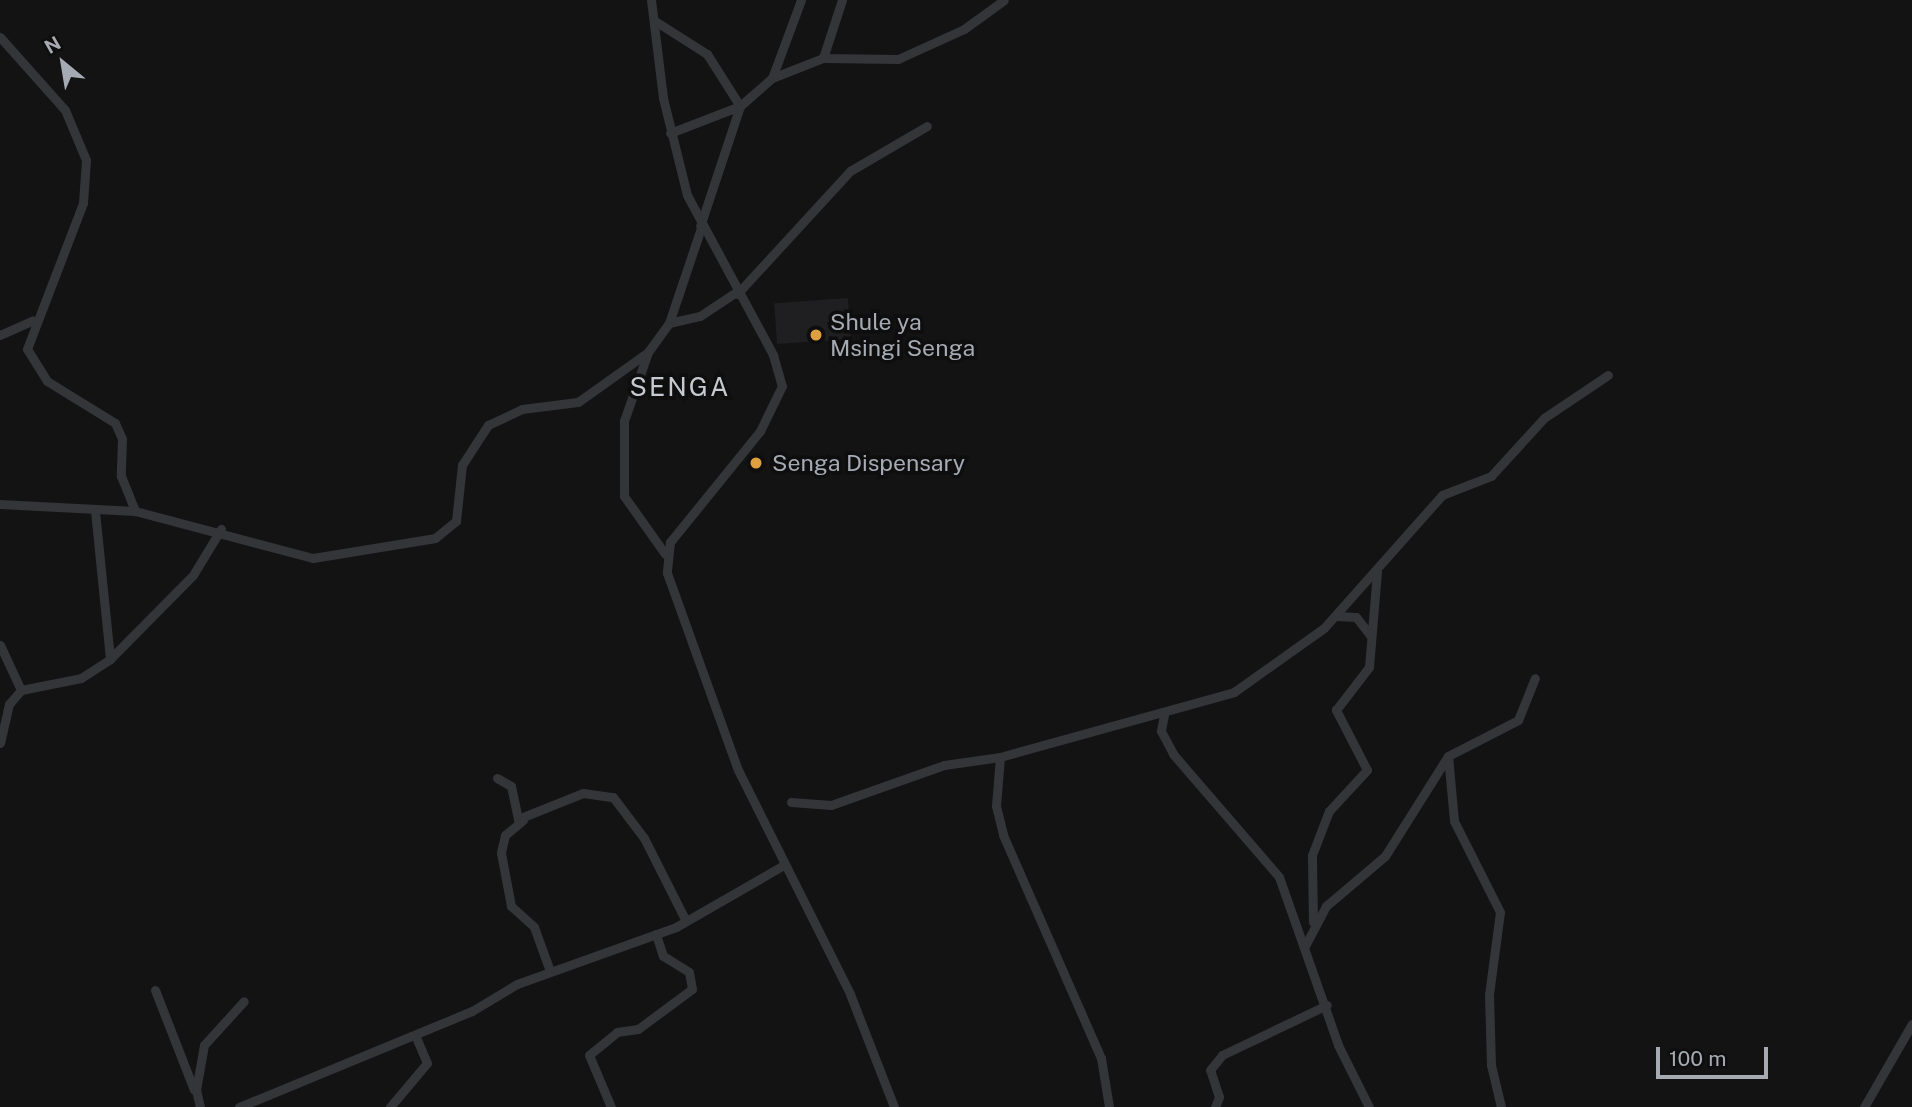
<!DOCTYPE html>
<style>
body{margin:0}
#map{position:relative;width:1912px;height:1107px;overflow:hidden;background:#131314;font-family:"Public Sans",sans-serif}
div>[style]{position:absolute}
.built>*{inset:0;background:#1f1f21;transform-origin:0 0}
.minor>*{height:9px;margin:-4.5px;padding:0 4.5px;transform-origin:4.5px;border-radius:4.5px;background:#343538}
.dots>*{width:19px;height:19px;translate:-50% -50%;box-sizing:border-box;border:4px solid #0e0e0f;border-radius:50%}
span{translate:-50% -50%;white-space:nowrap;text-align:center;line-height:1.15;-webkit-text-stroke:7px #0e0e0f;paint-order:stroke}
.poi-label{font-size:23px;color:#a6abb3}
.left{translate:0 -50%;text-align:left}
.quarter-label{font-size:26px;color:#c6c9cf;letter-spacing:2px}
.north{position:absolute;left:28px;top:28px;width:70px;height:70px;-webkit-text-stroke:5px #0e0e0f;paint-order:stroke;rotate:330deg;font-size:19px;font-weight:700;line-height:28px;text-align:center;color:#a6abb3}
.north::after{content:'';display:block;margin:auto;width:24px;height:32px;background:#a6abb3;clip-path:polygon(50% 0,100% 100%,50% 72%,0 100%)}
.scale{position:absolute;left:1656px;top:1047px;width:112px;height:32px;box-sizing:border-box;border:4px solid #a6abb3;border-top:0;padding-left:9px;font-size:21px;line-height:24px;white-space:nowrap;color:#a6abb3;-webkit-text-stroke:5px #0e0e0f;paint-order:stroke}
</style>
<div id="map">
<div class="built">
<div style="left:848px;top:298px;width:41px;height:74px;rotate:86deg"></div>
</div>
<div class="minor">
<div style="left:651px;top:0;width:99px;rotate:83deg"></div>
<div style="left:663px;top:98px;width:100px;rotate:76.1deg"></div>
<div style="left:687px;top:195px;width:182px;rotate:61.7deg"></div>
<div style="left:773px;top:355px;width:32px;rotate:74deg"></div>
<div style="left:782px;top:386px;width:50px;rotate:116.1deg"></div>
<div style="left:760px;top:431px;width:143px;rotate:129deg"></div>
<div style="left:670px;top:542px;width:31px;rotate:96deg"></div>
<div style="left:667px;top:573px;width:209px;rotate:70.2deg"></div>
<div style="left:738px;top:770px;width:250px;rotate:63.4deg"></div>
<div style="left:850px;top:994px;width:121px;rotate:68.7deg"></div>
<div style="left:655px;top:21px;width:62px;rotate:32.4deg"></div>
<div style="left:707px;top:54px;width:62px;rotate:57.6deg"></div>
<div style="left:740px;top:106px;width:126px;rotate:108.4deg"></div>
<div style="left:0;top:37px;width:98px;rotate:48.3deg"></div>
<div style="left:65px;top:110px;width:54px;rotate:67.2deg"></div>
<div style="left:86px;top:160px;width:43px;rotate:94deg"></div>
<div style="left:83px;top:203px;width:156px;rotate:111deg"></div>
<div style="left:27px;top:349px;width:38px;rotate:58deg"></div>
<div style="left:47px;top:381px;width:80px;rotate:31.7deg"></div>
<div style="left:115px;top:423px;width:17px;rotate:66deg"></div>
<div style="left:122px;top:439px;width:37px;rotate:92deg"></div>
<div style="left:121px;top:476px;width:38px;rotate:68deg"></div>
<div style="left:823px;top:58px;width:75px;rotate:0.8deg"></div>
<div style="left:898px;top:59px;width:72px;rotate:-24.4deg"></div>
<div style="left:964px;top:29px;width:49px;rotate:-35.9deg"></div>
<div style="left:772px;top:78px;width:83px;rotate:-69.6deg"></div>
<div style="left:670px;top:133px;width:75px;rotate:-21.1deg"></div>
<div style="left:740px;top:106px;width:43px;rotate:-41.2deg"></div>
<div style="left:772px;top:78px;width:55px;rotate:-21.4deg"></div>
<div style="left:823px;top:58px;width:61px;rotate:-71.9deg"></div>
<div style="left:737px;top:294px;width:167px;rotate:-47.4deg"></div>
<div style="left:850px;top:171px;width:89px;rotate:-30.3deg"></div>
<div style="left:669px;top:323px;width:32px;rotate:-13deg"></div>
<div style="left:700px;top:316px;width:43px;rotate:-33.7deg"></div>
<div style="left:0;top:335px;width:36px;rotate:-24deg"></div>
<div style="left:648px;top:352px;width:73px;rotate:109.2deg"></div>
<div style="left:624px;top:421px;width:75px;rotate:90deg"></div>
<div style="left:624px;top:496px;width:71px;rotate:54.7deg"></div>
<div style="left:0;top:504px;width:135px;rotate:3deg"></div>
<div style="left:135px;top:511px;width:184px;rotate:14.8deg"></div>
<div style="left:313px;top:558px;width:124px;rotate:-9.3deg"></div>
<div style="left:435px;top:538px;width:27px;rotate:-39deg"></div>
<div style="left:456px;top:521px;width:56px;rotate:-83.9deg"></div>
<div style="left:462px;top:465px;width:48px;rotate:-57deg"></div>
<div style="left:488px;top:425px;width:38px;rotate:-25deg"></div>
<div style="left:522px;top:409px;width:56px;rotate:-7.1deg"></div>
<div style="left:578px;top:402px;width:86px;rotate:-35.5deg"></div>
<div style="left:648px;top:352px;width:36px;rotate:-54deg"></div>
<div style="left:669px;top:323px;width:100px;rotate:-71.4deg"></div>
<div style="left:95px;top:511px;width:149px;rotate:84.2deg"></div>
<div style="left:1336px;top:616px;width:20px;rotate:3deg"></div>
<div style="left:1356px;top:617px;width:23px;rotate:52deg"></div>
<div style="left:0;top:645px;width:50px;rotate:65deg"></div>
<div style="left:1164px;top:715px;width:16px;rotate:101deg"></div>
<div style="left:1161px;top:731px;width:26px;rotate:62deg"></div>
<div style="left:1173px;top:754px;width:162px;rotate:49.2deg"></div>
<div style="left:1279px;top:877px;width:178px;rotate:70.6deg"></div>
<div style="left:1338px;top:1045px;width:69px;rotate:63.4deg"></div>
<div style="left:0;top:743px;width:40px;rotate:-77deg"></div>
<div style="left:9px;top:704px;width:18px;rotate:-49deg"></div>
<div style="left:21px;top:690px;width:61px;rotate:-11.3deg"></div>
<div style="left:81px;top:678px;width:35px;rotate:-33deg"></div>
<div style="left:110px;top:659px;width:118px;rotate:-45.3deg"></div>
<div style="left:193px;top:575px;width:54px;rotate:-58.7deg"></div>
<div style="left:1448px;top:756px;width:65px;rotate:84.7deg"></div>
<div style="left:1454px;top:821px;width:102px;rotate:63.2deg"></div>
<div style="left:1500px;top:912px;width:83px;rotate:97.6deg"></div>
<div style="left:1489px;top:994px;width:71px;rotate:88.4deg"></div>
<div style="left:1491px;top:1065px;width:43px;rotate:76.6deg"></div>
<div style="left:1000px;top:757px;width:49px;rotate:94.7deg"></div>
<div style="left:996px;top:806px;width:30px;rotate:76deg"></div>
<div style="left:1003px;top:835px;width:244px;rotate:66.3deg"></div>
<div style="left:1101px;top:1058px;width:50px;rotate:80.7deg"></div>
<div style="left:497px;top:778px;width:16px;rotate:30deg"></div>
<div style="left:511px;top:786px;width:34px;rotate:78deg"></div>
<div style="left:518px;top:819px;width:70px;rotate:-21.8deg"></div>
<div style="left:583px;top:793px;width:30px;rotate:8deg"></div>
<div style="left:613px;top:797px;width:51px;rotate:52.9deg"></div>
<div style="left:644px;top:838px;width:93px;rotate:63.2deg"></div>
<div style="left:791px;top:802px;width:40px;rotate:4.3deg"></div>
<div style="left:831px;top:805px;width:120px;rotate:-19.5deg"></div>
<div style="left:944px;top:765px;width:57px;rotate:-8.1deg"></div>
<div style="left:1000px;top:757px;width:243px;rotate:-15.5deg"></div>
<div style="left:1234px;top:692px;width:110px;rotate:-35.4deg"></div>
<div style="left:1324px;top:628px;width:178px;rotate:-48.4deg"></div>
<div style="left:1442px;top:495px;width:53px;rotate:-21.2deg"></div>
<div style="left:1491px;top:476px;width:79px;rotate:-47.6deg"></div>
<div style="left:1544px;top:418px;width:77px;rotate:-33.9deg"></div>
<div style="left:523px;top:820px;width:23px;rotate:140deg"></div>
<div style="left:505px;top:835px;width:18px;rotate:103deg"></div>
<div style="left:501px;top:853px;width:54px;rotate:79.3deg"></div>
<div style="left:511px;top:906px;width:31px;rotate:42deg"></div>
<div style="left:534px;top:927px;width:47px;rotate:70deg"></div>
<div style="left:1313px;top:922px;width:67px;rotate:-90.9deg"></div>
<div style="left:1312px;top:855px;width:47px;rotate:-68.9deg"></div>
<div style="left:1329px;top:811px;width:56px;rotate:-47.2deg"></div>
<div style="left:1367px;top:770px;width:68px;rotate:-117.3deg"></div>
<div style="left:1336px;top:710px;width:54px;rotate:-52.5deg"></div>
<div style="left:1369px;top:667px;width:96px;rotate:-85.2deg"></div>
<div style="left:1305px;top:946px;width:45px;rotate:-62.3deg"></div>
<div style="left:1326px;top:906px;width:77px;rotate:-40.3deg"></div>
<div style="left:1385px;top:856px;width:118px;rotate:-57.8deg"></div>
<div style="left:1448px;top:756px;width:79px;rotate:-27.2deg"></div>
<div style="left:1518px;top:720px;width:45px;rotate:-68deg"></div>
<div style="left:155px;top:990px;width:107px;rotate:68.7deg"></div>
<div style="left:200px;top:1107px;width:17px;rotate:-103deg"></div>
<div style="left:196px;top:1090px;width:46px;rotate:-79.9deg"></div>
<div style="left:204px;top:1045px;width:59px;rotate:-47.7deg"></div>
<div style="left:239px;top:1107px;width:252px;rotate:-22.4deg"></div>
<div style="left:472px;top:1011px;width:52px;rotate:-31deg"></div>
<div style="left:517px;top:984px;width:169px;rotate:-19.7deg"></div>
<div style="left:676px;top:927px;width:125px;rotate:-29.9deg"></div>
<div style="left:390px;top:1107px;width:57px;rotate:-49.9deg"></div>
<div style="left:427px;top:1063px;width:30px;rotate:-113deg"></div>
<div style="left:611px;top:1107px;width:56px;rotate:-112.9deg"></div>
<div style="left:589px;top:1055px;width:36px;rotate:-39deg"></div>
<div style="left:617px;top:1032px;width:21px;rotate:-8deg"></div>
<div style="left:638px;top:1029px;width:67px;rotate:-36.5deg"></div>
<div style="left:692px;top:989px;width:17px;rotate:-100deg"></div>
<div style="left:689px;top:972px;width:31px;rotate:-148deg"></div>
<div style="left:663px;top:956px;width:23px;rotate:-108deg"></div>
<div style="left:1215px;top:1107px;width:11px;rotate:-68deg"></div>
<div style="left:1219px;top:1097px;width:28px;rotate:-108deg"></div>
<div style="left:1210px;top:1070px;width:19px;rotate:-51deg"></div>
<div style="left:1222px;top:1055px;width:116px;rotate:-25.5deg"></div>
<div style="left:1864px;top:1107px;width:96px;rotate:-60deg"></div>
</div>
<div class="dots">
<div style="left:816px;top:335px;background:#de9f41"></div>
<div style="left:756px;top:463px;background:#de9f41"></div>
</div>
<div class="poi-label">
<span class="left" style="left:830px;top:335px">Shule ya<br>Msingi Senga</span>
<span class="left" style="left:772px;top:463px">Senga Dispensary</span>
</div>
<div class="quarter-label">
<span style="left:680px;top:387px">SENGA</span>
</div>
<div class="north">N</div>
<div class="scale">100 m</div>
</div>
